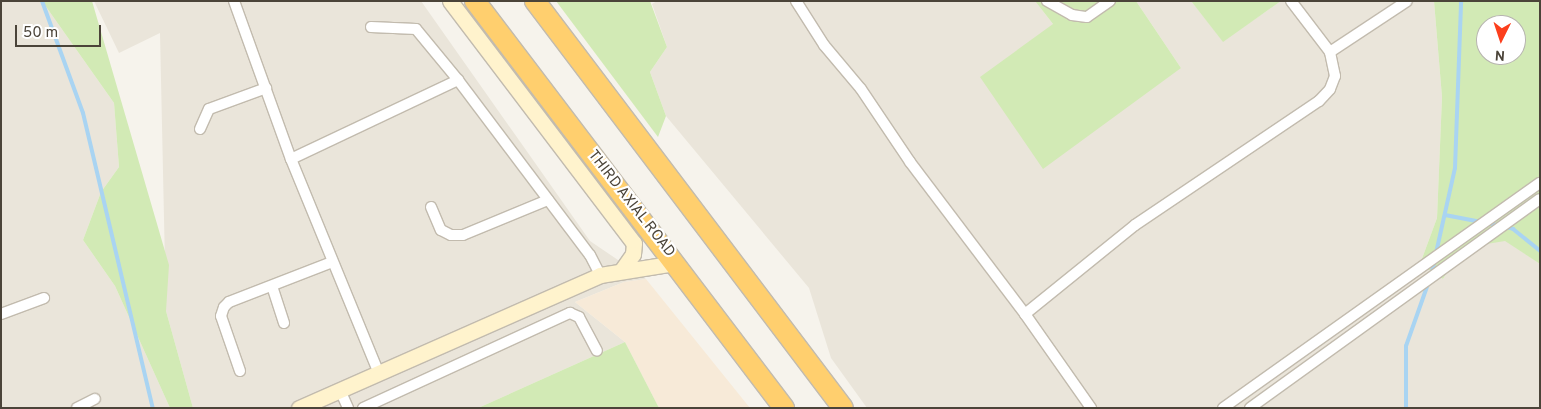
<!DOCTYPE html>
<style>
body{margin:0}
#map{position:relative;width:1541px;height:409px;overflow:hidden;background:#f6f3ec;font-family:Overpass,sans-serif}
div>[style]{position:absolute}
.residential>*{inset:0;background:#eae5da}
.commercial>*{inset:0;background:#f7ead8}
.green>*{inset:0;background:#d2eab5}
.stream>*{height:4px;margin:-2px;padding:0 2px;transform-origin:2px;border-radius:2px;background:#a9d4f2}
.roads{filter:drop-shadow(1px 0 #c2bbae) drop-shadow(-1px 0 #c2bbae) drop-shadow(0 1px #c2bbae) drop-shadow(0 -1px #c2bbae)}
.street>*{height:10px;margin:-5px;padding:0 5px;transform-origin:5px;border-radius:5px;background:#fff}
.secondary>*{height:15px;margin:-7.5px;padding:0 7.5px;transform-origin:7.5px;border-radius:7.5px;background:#fff3cd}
.highway>*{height:20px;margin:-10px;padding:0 10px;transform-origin:10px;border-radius:10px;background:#ffcf6e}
span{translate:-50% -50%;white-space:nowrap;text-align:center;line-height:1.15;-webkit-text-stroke:4.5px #fff;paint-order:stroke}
.street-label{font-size:15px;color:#4b4439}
.frame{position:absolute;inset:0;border:2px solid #4b4439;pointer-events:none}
.north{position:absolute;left:1476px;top:15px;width:50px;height:50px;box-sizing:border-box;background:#fff;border:1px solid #b7b4b0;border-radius:50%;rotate:184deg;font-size:14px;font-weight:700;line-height:20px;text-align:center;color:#4b4439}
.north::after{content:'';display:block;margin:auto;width:18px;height:22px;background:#fc3f1d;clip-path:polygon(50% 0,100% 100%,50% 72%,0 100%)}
.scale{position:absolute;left:15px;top:25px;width:86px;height:22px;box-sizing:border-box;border:2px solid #4b4439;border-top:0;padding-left:6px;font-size:15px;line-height:18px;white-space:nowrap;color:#4b4439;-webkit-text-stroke:4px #fff;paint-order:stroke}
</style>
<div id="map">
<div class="residential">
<div style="clip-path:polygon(1px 1px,42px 1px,114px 103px,119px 167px,101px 192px,83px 240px,115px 286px,170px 408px,1px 408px)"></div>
<div style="clip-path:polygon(94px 1px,421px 1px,590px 241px,646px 279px,624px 282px,575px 302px,625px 342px,478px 408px,193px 408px,166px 311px,160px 33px,119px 53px)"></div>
<div style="clip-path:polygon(657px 1px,1035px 1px,1053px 24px,1181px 68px,1136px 1px,1191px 1px,1223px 41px,1281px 1px,1434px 1px,1442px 97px,1437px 218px,1420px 264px,1443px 279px,1462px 248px,1505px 240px,1540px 264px,1540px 408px,867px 408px,831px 358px,809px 288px,666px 116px,650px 72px,667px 47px,652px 4px)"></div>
</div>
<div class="commercial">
<div style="clip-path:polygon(646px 279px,750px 408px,659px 408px,625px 342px,575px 302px,624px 282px)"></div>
</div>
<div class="green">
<div style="clip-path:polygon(42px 1px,92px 1px,169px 265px,166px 311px,193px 408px,170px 408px,115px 286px,83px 240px,101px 192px,119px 167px,114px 103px)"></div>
<div style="clip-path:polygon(556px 1px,650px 1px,667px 47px,650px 72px,666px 116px,658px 137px)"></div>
<div style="clip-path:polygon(1035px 1px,1136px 1px,1181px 68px,1043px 169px,980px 77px,1053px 24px)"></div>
<div style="clip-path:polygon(1191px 1px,1281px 1px,1223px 42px)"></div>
<div style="clip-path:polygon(evenodd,1434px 1px,1540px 1px,1540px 264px,1505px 241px,1462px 248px,1443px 279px,1420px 264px,1437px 218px,1442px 97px,1434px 1px,1486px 25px,1516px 25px,1516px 55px,1486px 55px,1486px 25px)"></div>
<div style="clip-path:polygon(625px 342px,659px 408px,478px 408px)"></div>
</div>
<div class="stream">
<div style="left:42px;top:1px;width:119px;rotate:69.9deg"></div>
<div style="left:83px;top:113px;width:303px;rotate:76.7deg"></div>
<div style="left:1445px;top:215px;width:37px;rotate:11deg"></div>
<div style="left:1488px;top:223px;width:26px;rotate:13deg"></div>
<div style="left:1513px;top:229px;width:35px;rotate:39deg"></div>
<div style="left:1436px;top:253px;width:87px;rotate:-77.4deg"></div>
<div style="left:1455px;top:168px;width:167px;rotate:-87.9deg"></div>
<div style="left:1431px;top:275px;width:16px;rotate:-75deg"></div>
<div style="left:1406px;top:408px;width:62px;rotate:-90deg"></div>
<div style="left:1406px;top:346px;width:66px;rotate:-70.5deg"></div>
</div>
<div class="roads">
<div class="street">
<div style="left:234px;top:1px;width:168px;rotate:70.2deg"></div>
<div style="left:291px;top:159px;width:229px;rotate:67.7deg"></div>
<div style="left:796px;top:1px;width:52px;rotate:57.5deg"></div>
<div style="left:824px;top:45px;width:57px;rotate:49.9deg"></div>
<div style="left:861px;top:89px;width:88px;rotate:56.1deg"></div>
<div style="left:910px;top:162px;width:191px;rotate:52.9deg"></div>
<div style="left:1025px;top:314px;width:115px;rotate:54.9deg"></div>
<div style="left:1047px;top:1px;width:29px;rotate:29deg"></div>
<div style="left:1072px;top:15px;width:15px;rotate:8deg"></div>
<div style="left:1087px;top:17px;width:28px;rotate:-35deg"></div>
<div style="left:371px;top:27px;width:45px;rotate:2.5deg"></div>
<div style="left:416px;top:29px;width:66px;rotate:50.5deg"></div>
<div style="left:458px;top:80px;width:219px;rotate:53deg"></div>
<div style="left:590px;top:255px;width:22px;rotate:63deg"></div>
<div style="left:1330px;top:52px;width:92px;rotate:-33.5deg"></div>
<div style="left:200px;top:129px;width:22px;rotate:-66deg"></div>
<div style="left:209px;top:109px;width:61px;rotate:-20.2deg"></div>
<div style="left:291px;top:159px;width:185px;rotate:-25.3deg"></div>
<div style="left:431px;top:207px;width:25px;rotate:67deg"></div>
<div style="left:441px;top:230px;width:11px;rotate:27deg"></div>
<div style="left:451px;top:235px;width:12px"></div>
<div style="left:463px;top:235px;width:92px;rotate:-22.4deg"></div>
<div style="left:272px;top:286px;width:39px;rotate:72deg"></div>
<div style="left:1px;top:314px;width:46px;rotate:-20.4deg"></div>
<div style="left:1025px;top:314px;width:141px;rotate:-39deg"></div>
<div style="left:1135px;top:225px;width:222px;rotate:-34deg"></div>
<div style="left:1319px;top:101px;width:16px;rotate:-47deg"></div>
<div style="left:1330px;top:89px;width:14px;rotate:-69deg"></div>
<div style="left:1335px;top:76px;width:25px;rotate:-102deg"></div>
<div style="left:1330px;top:52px;width:64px;rotate:-127.4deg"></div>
<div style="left:240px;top:371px;width:58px;rotate:-109.1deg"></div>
<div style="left:221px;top:316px;width:9px;rotate:-72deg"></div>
<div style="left:224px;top:307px;width:7px;rotate:-45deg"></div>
<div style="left:229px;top:302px;width:110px;rotate:-21.2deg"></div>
<div style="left:340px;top:390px;width:20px;rotate:66deg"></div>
<div style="left:77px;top:408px;width:20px;rotate:-27deg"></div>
<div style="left:363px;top:408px;width:228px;rotate:-24.7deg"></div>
<div style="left:570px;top:313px;width:10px;rotate:24deg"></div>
<div style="left:579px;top:317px;width:38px;rotate:62deg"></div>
<div style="left:1223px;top:408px;width:389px;rotate:-35.4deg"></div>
<div style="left:1250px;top:408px;width:357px;rotate:-35.8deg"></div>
</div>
<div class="secondary">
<div style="left:450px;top:1px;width:304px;rotate:52.8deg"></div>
<div style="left:634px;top:243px;width:11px;rotate:95deg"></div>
<div style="left:633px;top:254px;width:19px;rotate:125deg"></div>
<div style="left:299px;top:408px;width:329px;rotate:-23.8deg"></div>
<div style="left:600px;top:275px;width:77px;rotate:-9deg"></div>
</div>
<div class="highway">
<div style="left:475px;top:1px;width:511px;rotate:52.79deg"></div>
<div style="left:535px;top:1px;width:510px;rotate:52.88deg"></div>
</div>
</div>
<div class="street-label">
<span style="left:631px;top:204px;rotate:52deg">THIRD AXIAL ROAD</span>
</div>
<div class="frame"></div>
<div class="north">N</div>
<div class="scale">50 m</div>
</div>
